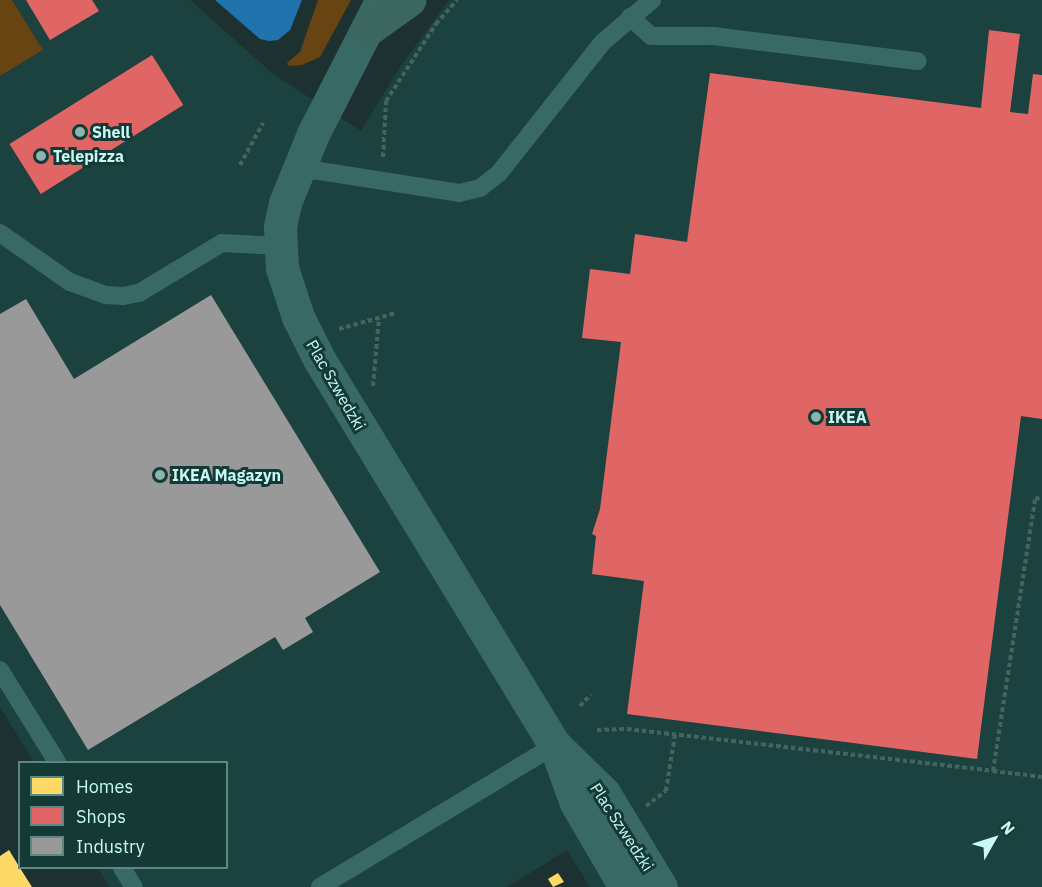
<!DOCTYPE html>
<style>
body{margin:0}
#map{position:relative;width:1042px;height:887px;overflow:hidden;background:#1d3230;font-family:"IBM Plex Sans",sans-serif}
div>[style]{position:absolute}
.built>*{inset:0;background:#1c423f}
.green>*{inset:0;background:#684413}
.water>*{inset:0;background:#2173ae}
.homes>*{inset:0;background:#ffd966}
.shops>*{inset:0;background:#e06666;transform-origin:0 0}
.industry>*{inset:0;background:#999}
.path>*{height:4px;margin-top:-2px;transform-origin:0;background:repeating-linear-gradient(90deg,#426562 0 4.5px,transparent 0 7.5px)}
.service>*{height:18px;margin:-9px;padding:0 9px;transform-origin:9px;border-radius:9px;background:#396965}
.minor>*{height:33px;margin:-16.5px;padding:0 16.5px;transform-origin:16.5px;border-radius:16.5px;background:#396965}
.secondary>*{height:33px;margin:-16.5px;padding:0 16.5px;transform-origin:16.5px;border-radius:16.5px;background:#3c6760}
.dots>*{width:16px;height:16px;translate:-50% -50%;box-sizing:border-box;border:3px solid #153a36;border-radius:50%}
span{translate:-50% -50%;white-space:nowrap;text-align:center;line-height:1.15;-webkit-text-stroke:6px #153a36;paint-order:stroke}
.poi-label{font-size:16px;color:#c7faf4;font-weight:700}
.left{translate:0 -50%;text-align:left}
.street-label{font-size:16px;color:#c7faf4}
.legend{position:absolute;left:18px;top:761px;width:210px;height:108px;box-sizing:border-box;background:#153a36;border:2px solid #5c8782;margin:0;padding:8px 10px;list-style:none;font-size:18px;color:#c7faf4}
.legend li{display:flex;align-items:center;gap:12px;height:30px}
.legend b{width:30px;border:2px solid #5c8782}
.north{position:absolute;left:964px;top:809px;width:60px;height:60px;-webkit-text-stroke:4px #153a36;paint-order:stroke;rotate:51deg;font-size:16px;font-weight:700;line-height:24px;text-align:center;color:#c7faf4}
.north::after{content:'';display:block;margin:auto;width:21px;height:27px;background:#c7faf4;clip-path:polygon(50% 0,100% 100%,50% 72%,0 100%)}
</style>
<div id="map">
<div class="built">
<div style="clip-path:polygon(12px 0,190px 0,273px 74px,361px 131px,398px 70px,449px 0,1042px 0,1042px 887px,590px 887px,567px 850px,507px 887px,110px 887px,98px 868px,226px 868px,226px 762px,34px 762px,0 707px,0 76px,43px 50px)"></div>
</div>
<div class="green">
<div style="clip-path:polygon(0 0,12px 0,43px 50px,0 76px)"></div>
<div style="clip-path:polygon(318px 0,351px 0,320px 57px,302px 65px,289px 66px,287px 63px,300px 52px)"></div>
</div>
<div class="water">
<div style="clip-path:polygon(215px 0,302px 0,290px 30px,278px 40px,269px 41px,260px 39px)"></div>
</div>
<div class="homes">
<div style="clip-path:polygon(9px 850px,20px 868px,32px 887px,0 887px,0 856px)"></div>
<div style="clip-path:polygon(558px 873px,564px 882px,553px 887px,548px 879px)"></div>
</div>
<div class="shops">
<div style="clip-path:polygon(26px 0,92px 0,99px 11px,50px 40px)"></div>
<div style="clip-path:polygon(989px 30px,1020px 34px,1010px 112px,1028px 114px,1033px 74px,1042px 75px,1042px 419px,1021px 416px,977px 759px,627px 714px,644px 581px,592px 574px,596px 536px,592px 534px,600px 509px,621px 342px,582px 338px,590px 269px,630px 274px,635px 234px,687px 242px,710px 73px,981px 108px)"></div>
<div style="left:152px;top:55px;width:59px;height:168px;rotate:58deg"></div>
</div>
<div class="industry">
<div style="clip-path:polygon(211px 295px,380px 572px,305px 618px,313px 632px,283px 650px,275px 637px,88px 750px,0 605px,0 314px,26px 299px,74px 379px)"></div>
</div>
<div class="path">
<div style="left:383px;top:157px;width:56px;rotate:-86.9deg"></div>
<div style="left:386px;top:101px;width:92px;rotate:-57deg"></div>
<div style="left:436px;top:24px;width:32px;rotate:-49deg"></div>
<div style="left:240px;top:165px;width:48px;rotate:-61.3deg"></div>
<div style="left:339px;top:329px;width:59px;rotate:-15.7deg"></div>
<div style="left:373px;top:386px;width:68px;rotate:-85deg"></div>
<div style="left:580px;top:706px;width:16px;rotate:-47deg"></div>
<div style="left:597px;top:730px;width:30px;rotate:-2deg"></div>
<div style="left:627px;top:729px;width:368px;rotate:6.5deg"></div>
<div style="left:993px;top:771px;width:275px;rotate:-81.2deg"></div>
<div style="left:1035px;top:499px;width:7px;rotate:-16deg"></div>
<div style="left:993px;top:771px;width:49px;rotate:7deg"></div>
<div style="left:646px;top:806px;width:25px;rotate:-37deg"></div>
<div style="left:666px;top:791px;width:58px;rotate:-81deg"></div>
</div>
<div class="service">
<div style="left:630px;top:17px;width:28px;rotate:42deg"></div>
<div style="left:651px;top:36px;width:62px"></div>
<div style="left:713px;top:36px;width:206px;rotate:7deg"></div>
<div style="left:300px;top:168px;width:161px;rotate:8.9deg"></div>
<div style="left:459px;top:193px;width:22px;rotate:-13deg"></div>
<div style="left:480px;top:188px;width:24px;rotate:-38deg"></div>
<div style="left:499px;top:173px;width:167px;rotate:-51.6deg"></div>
<div style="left:603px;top:42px;width:65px;rotate:-40.6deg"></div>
<div style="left:0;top:233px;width:85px;rotate:35deg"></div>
<div style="left:70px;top:282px;width:37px;rotate:20deg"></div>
<div style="left:105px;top:295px;width:18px;rotate:3deg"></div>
<div style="left:123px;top:296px;width:16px;rotate:-11deg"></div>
<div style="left:139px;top:293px;width:97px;rotate:-31.1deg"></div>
<div style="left:222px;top:243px;width:58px;rotate:3deg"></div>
<div style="left:0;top:670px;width:108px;rotate:58.2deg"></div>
<div style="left:122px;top:868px;width:22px;rotate:58deg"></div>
<div style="left:320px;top:887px;width:275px;rotate:-31.1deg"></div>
</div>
<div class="minor">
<div style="left:380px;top:3px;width:147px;rotate:117.1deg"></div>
<div style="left:313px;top:134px;width:74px;rotate:112.1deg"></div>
<div style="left:285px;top:203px;width:24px;rotate:102deg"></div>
<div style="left:280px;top:226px;width:42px;rotate:87.3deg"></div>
<div style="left:282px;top:268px;width:52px;rotate:71.9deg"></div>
<div style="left:298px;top:317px;width:47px;rotate:63.4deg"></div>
<div style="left:319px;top:359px;width:452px;rotate:58.6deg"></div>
<div style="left:555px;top:745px;width:62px;rotate:70.1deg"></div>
<div style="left:576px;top:803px;width:97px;rotate:59.7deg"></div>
<div style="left:558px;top:748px;width:64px;rotate:44.4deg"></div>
<div style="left:604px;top:793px;width:110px;rotate:58.8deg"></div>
</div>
<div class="secondary">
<div style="left:367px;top:30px;width:52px;rotate:-35.5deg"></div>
</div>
<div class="dots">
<div style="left:80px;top:132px;background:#8cb4af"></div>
<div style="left:41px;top:156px;background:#8cb4af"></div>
<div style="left:816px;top:417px;background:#8cb4af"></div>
<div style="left:160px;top:475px;background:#8cb4af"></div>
</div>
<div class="poi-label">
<span class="left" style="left:92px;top:132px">Shell</span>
<span class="left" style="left:53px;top:156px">Telepizza</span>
<span class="left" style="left:828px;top:417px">IKEA</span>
<span class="left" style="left:172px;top:475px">IKEA Magazyn</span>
</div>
<div class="street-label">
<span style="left:336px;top:385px;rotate:60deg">Plac Szwedzki</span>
<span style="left:622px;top:827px;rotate:57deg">Plac Szwedzki</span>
</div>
<ul class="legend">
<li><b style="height:16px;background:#ffd966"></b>Homes</li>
<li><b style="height:16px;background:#e06666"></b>Shops</li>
<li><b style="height:16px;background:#999"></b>Industry</li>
</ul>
<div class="north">N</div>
</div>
